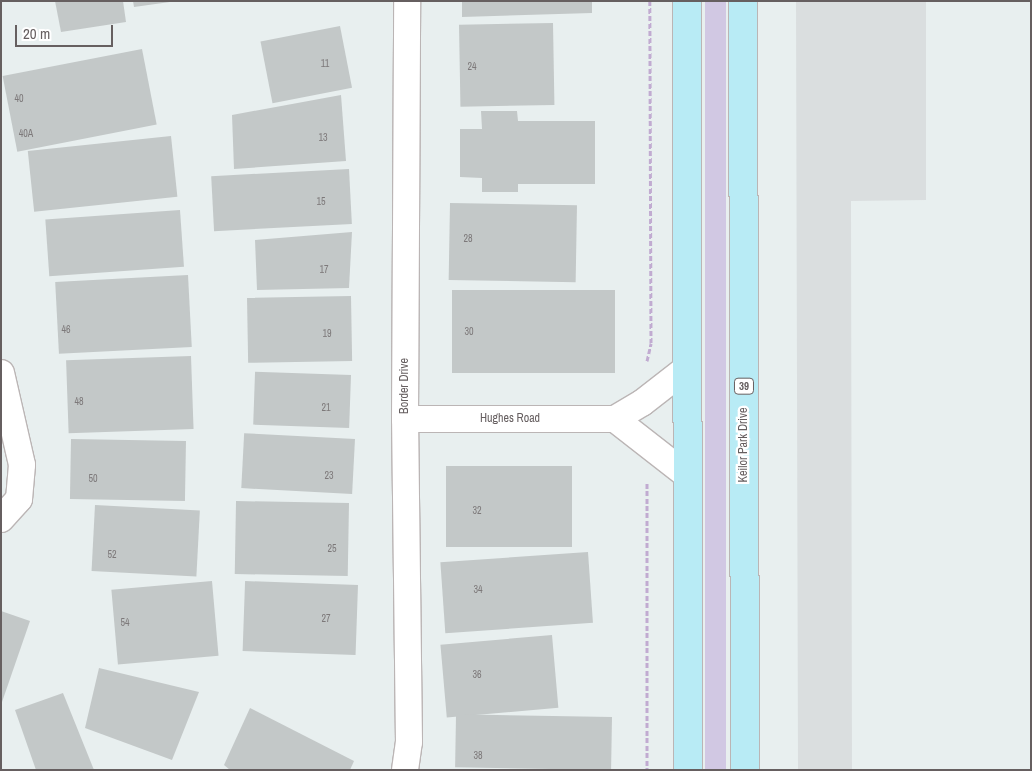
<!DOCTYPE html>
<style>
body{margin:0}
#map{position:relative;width:1032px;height:771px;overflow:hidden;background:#e8efef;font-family:"Archivo Narrow",sans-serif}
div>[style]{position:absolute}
.industrial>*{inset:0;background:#dadedf}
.green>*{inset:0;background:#d1c8e3;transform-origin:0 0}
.building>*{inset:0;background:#c3c8c8;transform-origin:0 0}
.path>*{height:3px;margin-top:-1.5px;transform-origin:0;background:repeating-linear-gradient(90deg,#c1abd1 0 5px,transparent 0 7.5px)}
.roads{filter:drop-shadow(1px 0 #bbb5b5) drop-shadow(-1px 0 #bbb5b5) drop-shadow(0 1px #bbb5b5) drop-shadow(0 -1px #bbb5b5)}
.street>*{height:26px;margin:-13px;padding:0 13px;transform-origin:13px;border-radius:13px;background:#fff}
.primary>*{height:28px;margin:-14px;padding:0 14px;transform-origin:14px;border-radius:14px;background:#b8ebf5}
span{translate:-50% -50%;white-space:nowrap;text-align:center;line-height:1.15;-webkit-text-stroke:4.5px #fff;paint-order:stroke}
.number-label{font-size:10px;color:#7d797a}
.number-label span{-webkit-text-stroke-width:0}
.shield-label span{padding:1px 4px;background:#fff;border:1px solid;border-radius:4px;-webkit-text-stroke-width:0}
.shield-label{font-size:11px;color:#665f60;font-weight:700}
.street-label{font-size:12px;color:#665f60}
.frame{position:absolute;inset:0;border:2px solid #665f60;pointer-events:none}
.scale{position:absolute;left:15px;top:25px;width:98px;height:22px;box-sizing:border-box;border:2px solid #665f60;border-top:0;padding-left:6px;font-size:15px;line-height:18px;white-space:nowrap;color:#665f60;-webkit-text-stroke:4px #fff;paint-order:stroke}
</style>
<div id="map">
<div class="industrial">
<div style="clip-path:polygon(796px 1px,926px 1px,926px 200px,851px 201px,852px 770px,798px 770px)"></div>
</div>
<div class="green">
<div style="left:705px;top:1px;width:21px;height:769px"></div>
</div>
<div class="building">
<div style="clip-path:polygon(55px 1px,123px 1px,126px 22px,61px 32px)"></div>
<div style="clip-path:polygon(133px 1px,170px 1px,170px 2px,134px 7px)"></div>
<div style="clip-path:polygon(462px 1px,592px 1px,592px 13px,462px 17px)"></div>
<div style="left:553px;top:23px;width:82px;height:94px;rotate:89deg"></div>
<div style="left:340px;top:26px;width:63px;height:81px;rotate:79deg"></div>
<div style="left:142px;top:49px;width:77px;height:142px;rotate:79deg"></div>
<div style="clip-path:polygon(341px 95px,346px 161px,234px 169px,232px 115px)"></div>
<div style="clip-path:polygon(481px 111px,517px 111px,518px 121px,595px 121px,595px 184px,518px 184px,518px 192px,482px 192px,482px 178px,460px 177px,460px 129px,482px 129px)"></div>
<div style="left:171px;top:136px;width:61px;height:144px;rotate:84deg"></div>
<div style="left:349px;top:169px;width:55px;height:138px;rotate:87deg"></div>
<div style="left:450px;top:203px;width:127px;height:77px;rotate:1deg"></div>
<div style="left:180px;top:210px;width:57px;height:135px;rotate:86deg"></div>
<div style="clip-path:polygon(352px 232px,349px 288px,257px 290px,255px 240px)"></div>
<div style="left:188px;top:275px;width:72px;height:133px;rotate:87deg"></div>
<div style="left:452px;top:290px;width:163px;height:83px"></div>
<div style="left:351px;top:296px;width:65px;height:104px;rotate:89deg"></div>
<div style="left:191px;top:356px;width:73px;height:125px;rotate:88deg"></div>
<div style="left:351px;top:375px;width:53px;height:96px;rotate:92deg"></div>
<div style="left:71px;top:439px;width:115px;height:60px;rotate:1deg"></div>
<div style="left:355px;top:439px;width:55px;height:111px;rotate:93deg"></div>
<div style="left:446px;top:466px;width:126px;height:81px"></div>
<div style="left:349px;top:503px;width:73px;height:113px;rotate:91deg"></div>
<div style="left:95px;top:505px;width:105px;height:66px;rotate:3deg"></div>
<div style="left:588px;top:552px;width:71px;height:148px;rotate:86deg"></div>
<div style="left:212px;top:581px;width:75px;height:101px;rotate:85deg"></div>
<div style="left:358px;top:585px;width:70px;height:113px;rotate:92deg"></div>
<div style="clip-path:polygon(1px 611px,30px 621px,2px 702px,1px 702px)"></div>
<div style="left:552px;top:635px;width:73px;height:112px;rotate:85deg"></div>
<div style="clip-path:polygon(99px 668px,199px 692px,172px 760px,85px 728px)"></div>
<div style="clip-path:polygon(63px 693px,94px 770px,36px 770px,15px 710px)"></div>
<div style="clip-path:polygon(250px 708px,354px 761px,350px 770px,230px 770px,224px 765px)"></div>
<div style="left:612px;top:717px;width:53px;height:156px;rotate:91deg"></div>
</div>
<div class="path">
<div style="left:647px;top:361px;width:18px;rotate:-77deg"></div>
<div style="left:651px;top:343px;width:342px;rotate:-90.2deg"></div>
<div style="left:647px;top:483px;width:287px;rotate:90deg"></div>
</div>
<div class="roads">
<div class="street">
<div style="left:1px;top:373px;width:94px;rotate:77.1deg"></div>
<div style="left:22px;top:465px;width:34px;rotate:95deg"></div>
<div style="left:19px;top:499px;width:27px;rotate:132deg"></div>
<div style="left:405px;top:419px;width:210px"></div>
<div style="left:615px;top:419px;width:31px;rotate:-31deg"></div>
<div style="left:642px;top:403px;width:57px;rotate:-37.9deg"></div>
<div style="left:615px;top:419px;width:91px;rotate:37.9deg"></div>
<div style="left:405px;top:770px;width:28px;rotate:-82deg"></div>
<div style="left:409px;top:742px;width:323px;rotate:-90.7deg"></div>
<div style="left:405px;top:419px;width:418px;rotate:-89.7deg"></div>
</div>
<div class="primary">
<div style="left:687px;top:1px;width:769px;rotate:89.93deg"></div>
<div style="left:743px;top:1px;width:769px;rotate:89.85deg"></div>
</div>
</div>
<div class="number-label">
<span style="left:325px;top:64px">11</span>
<span style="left:472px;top:67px">24</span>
<span style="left:19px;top:99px">40</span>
<span style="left:26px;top:134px">40A</span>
<span style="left:323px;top:138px">13</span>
<span style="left:321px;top:202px">15</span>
<span style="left:468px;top:239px">28</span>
<span style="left:324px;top:270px">17</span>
<span style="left:66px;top:330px">46</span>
<span style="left:469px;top:332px">30</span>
<span style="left:327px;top:334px">19</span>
<span style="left:79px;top:402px">48</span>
<span style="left:326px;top:408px">21</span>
<span style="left:329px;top:476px">23</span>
<span style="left:93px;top:479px">50</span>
<span style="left:477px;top:511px">32</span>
<span style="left:332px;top:549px">25</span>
<span style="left:112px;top:555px">52</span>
<span style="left:478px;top:590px">34</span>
<span style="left:326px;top:619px">27</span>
<span style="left:125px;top:623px">54</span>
<span style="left:477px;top:675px">36</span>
<span style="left:478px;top:756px">38</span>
</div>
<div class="shield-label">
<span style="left:744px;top:386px">39</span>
</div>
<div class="street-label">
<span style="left:405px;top:386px;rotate:-90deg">Border Drive</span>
<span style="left:510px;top:419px">Hughes Road</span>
<span style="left:744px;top:445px;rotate:-90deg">Keilor Park Drive</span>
</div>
<div class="frame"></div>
<div class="scale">20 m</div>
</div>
